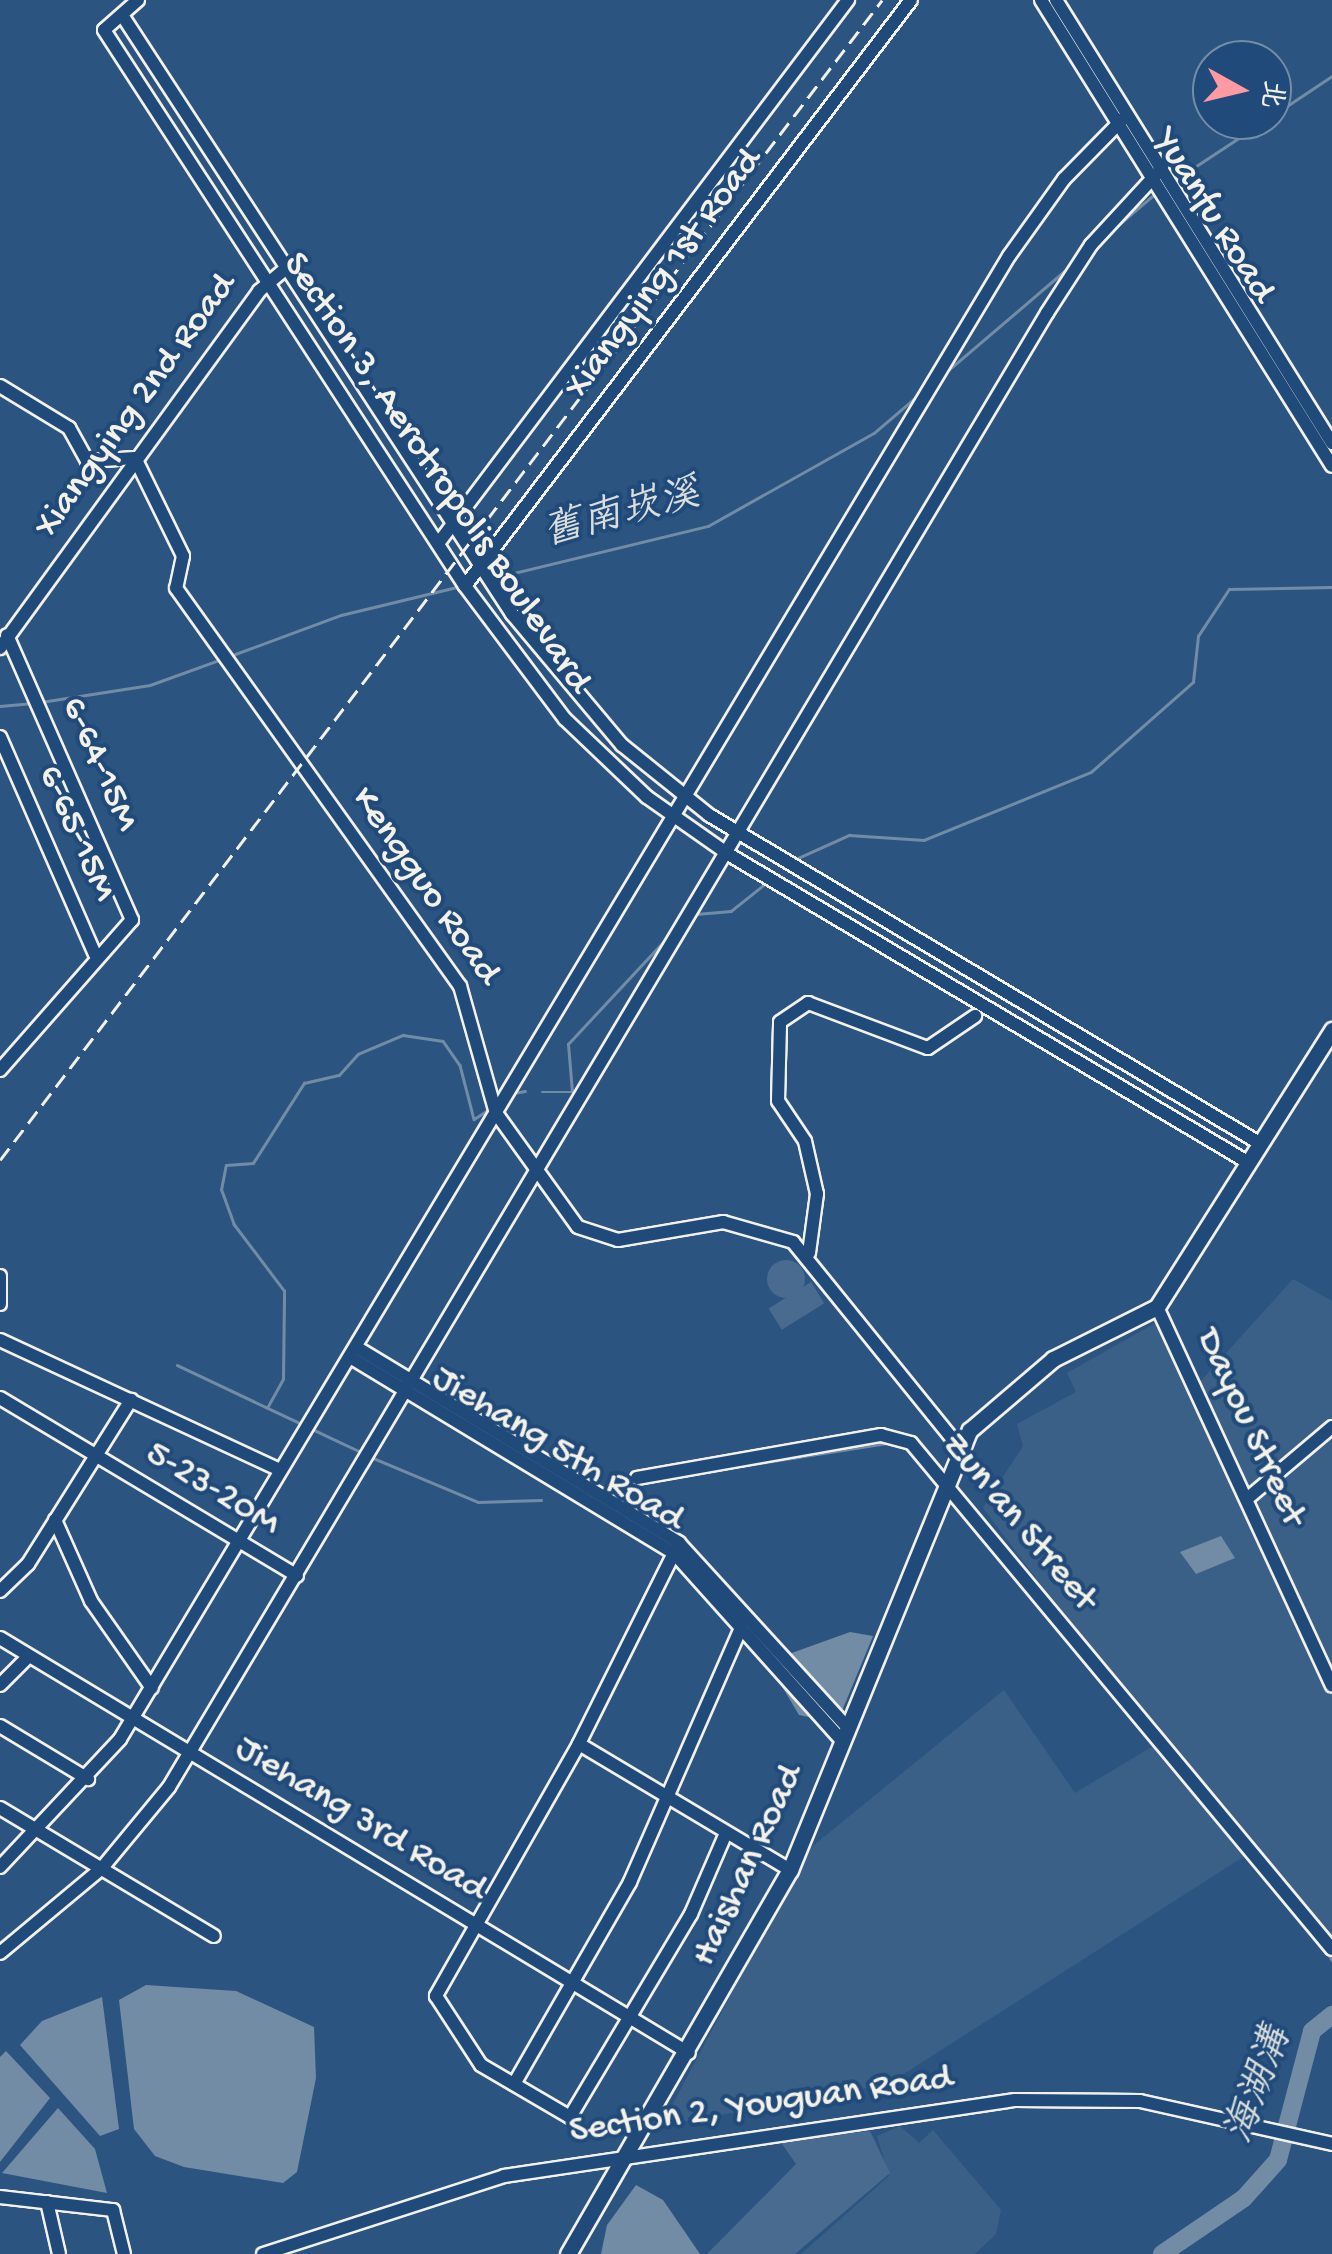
<!DOCTYPE html>
<meta charset="utf-8">
<style>
body{margin:0}
#map{position:relative;width:1332px;height:2254px;overflow:hidden;background:#2c5481;font-family:"Gochi Hand","LXGW WenKai TC",sans-serif}
div>[style]{position:absolute}
.built>*{inset:0;background:#3b6088}
.green>*{inset:0;background:#496b90;transform-origin:0 0}
.round{border-radius:50%}
.water>*{inset:0;background:#738ca6}
.stream>*{height:2.5px;margin:-1.25px;padding:0 1.25px;transform-origin:1.25px;border-radius:1.25px;background:#738ca6}
.river>*{height:18px;margin:-9px;padding:0 9px;transform-origin:9px;border-radius:9px;background:#738ca6}
.roads{filter:drop-shadow(2px 0 #f4f1e8) drop-shadow(-2px 0 #f4f1e8) drop-shadow(0 2px #f4f1e8) drop-shadow(0 -2px #f4f1e8)}
.minor>*{height:12px;margin:-6px;padding:0 6px;transform-origin:6px;border-radius:6px;background:#1f4a7a}
.major>*{height:15px;margin:-7.5px;padding:0 7.5px;transform-origin:7.5px;border-radius:7.5px;background:#1f4a7a}
.rail>*{height:2.5px;margin-top:-1.25px;transform-origin:0;background:repeating-linear-gradient(90deg,#f4f1e8 0 15px,transparent 0 23px)}
span{translate:-50% -50%;white-space:nowrap;text-align:center;line-height:1.15;-webkit-text-stroke:8px #1f4a7a;paint-order:stroke}
.street-label{font-size:38px;color:#f4f1e8}
.water-label{font-size:40px;color:#dadddb;font-style:italic}
.north{position:absolute;left:1192px;top:40px;width:100px;height:100px;box-sizing:border-box;background:#1f4a7a;border:2px solid #748da6;border-radius:50%;rotate:98deg;font-size:28px;font-weight:700;line-height:40px;text-align:center;color:#f4f1e8}
.north::after{content:'';display:block;margin:auto;width:35px;height:45px;background:#ff9aa2;clip-path:polygon(50% 0,100% 100%,50% 72%,0 100%)}
</style>
<div id="map">
<div class="built">
<div style="clip-path:polygon(1293px 1279px,1332px 1301px,1332px 1935px,1254px 1850px,888px 2084px,661px 2126px,808px 1850px,1004px 1690px,1075px 1793px,1160px 1742px,983px 1508px,1023px 1446px,1017px 1424px,1076px 1392px,1067px 1373px,1157px 1322px,1191px 1392px)"></div>
<div style="clip-path:polygon(900px 2126px,919px 2143px,933px 2130px,1001px 2210px,996px 2234px,975px 2254px,801px 2254px,889px 2176px,877px 2136px)"></div>
</div>
<div class="green">
<div class="round" style="left:767px;top:1260px;width:38px;height:38px"></div>
<div style="left:811px;top:1282px;width:25px;height:50px;rotate:58deg"></div>
<div style="clip-path:polygon(870px 2131px,890px 2173px,795px 2254px,707px 2254px,796px 2164px,780px 2141px)"></div>
</div>
<div class="water">
<div style="clip-path:polygon(1221px 1536px,1235px 1558px,1196px 1574px,1180px 1552px)"></div>
<div style="clip-path:polygon(850px 1632px,873px 1636px,837px 1723px,799px 1715px,774px 1673px,778px 1658px)"></div>
<div style="clip-path:polygon(146px 1985px,236px 1991px,314px 2027px,316px 2078px,297px 2172px,283px 2183px,184px 2167px,155px 2156px,134px 2129px,119px 2000px)"></div>
<div style="clip-path:polygon(102px 1997px,119px 2129px,100px 2136px,20px 2045px,42px 2021px)"></div>
<div style="clip-path:polygon(6px 2051px,50px 2098px,0 2162px,0 2057px)"></div>
<div style="clip-path:polygon(58px 2108px,95px 2149px,107px 2193px,2px 2173px)"></div>
<div style="clip-path:polygon(636px 2185px,663px 2200px,700px 2254px,601px 2254px,607px 2225px)"></div>
</div>
<div class="stream">
<div style="left:1272px;top:116px;width:72px;rotate:-33.7deg"></div>
<div style="left:1175px;top:180px;width:109px;rotate:-33.4deg"></div>
<div style="left:1116px;top:227px;width:52px;rotate:-40.4deg"></div>
<div style="left:945px;top:373px;width:163px;rotate:-40.5deg"></div>
<div style="left:493px;top:578px;width:221px;rotate:-13.6deg"></div>
<div style="left:708px;top:526px;width:190px;rotate:-29.3deg"></div>
<div style="left:874px;top:433px;width:55px;rotate:-40.6deg"></div>
<div style="left:230px;top:656px;width:118px;rotate:-20.3deg"></div>
<div style="left:341px;top:615px;width:123px;rotate:-13.6deg"></div>
<div style="left:41px;top:702px;width:110px;rotate:-8.9deg"></div>
<div style="left:150px;top:685px;width:77px;rotate:-19.9deg"></div>
<div style="left:0;top:706px;width:33px;rotate:-5deg"></div>
<div style="left:796px;top:859px;width:58px;rotate:-24.4deg"></div>
<div style="left:849px;top:835px;width:75px;rotate:3.8deg"></div>
<div style="left:924px;top:840px;width:180px;rotate:-22.2deg"></div>
<div style="left:1091px;top:772px;width:136px;rotate:-41.4deg"></div>
<div style="left:1193px;top:682px;width:46px;rotate:-83.8deg"></div>
<div style="left:1198px;top:636px;width:56px;rotate:-56.6deg"></div>
<div style="left:1229px;top:589px;width:103px;rotate:-1.1deg"></div>
<div style="left:696px;top:914px;width:35px;rotate:-5deg"></div>
<div style="left:731px;top:911px;width:45px;rotate:-38.7deg"></div>
<div style="left:542px;top:1092px;width:30px"></div>
<div style="left:572px;top:1092px;width:48px;rotate:-94.8deg"></div>
<div style="left:568px;top:1044px;width:145px;rotate:-47deg"></div>
<div style="left:513px;top:1093px;width:12px;rotate:-9deg"></div>
<div style="left:177px;top:1365px;width:138px;rotate:25.3deg"></div>
<div style="left:267px;top:1408px;width:33px;rotate:-61deg"></div>
<div style="left:283px;top:1379px;width:88px;rotate:-89.3deg"></div>
<div style="left:284px;top:1291px;width:83px;rotate:-127.1deg"></div>
<div style="left:234px;top:1225px;width:37px;rotate:-110deg"></div>
<div style="left:221px;top:1190px;width:25px;rotate:-79deg"></div>
<div style="left:226px;top:1165px;width:27px;rotate:-4deg"></div>
<div style="left:253px;top:1163px;width:95px;rotate:-57.5deg"></div>
<div style="left:304px;top:1083px;width:36px;rotate:-13deg"></div>
<div style="left:339px;top:1075px;width:28px;rotate:-48deg"></div>
<div style="left:358px;top:1054px;width:49px;rotate:-22.9deg"></div>
<div style="left:403px;top:1035px;width:40px;rotate:8.5deg"></div>
<div style="left:443px;top:1041px;width:29px;rotate:55deg"></div>
<div style="left:460px;top:1065px;width:56px;rotate:75.5deg"></div>
<div style="left:474px;top:1119px;width:20px;rotate:-33deg"></div>
<div style="left:314px;top:1430px;width:52px;rotate:25.1deg"></div>
<div style="left:373px;top:1458px;width:114px;rotate:22.7deg"></div>
<div style="left:478px;top:1502px;width:63px;rotate:-1.8deg"></div>
<div style="left:741px;top:1466px;width:147px;rotate:-9deg"></div>
<div style="left:607px;top:1489px;width:28px;rotate:-10deg"></div>
<div style="left:1010px;top:1572px;width:476px;rotate:50.2deg"></div>
<div style="left:1327px;top:1951px;width:10px;rotate:61deg"></div>
</div>
<div class="river">
<div style="left:1162px;top:2254px;width:99px;rotate:-34.3deg"></div>
<div style="left:1244px;top:2198px;width:51px;rotate:-48.2deg"></div>
<div style="left:1278px;top:2160px;width:133px;rotate:-75.2deg"></div>
<div style="left:1312px;top:2031px;width:26px;rotate:-39deg"></div>
</div>
<div class="roads">
<div class="minor">
<div style="left:138px;top:0;width:45px;rotate:138.6deg"></div>
<div style="left:104px;top:30px;width:663px;rotate:57.01deg"></div>
<div style="left:465px;top:586px;width:166px;rotate:53.1deg"></div>
<div style="left:565px;top:719px;width:113px;rotate:43.6deg"></div>
<div style="left:647px;top:797px;width:99px;rotate:35.1deg"></div>
<div style="left:728px;top:854px;width:606px;rotate:30.67deg"></div>
<div style="left:1041px;top:0;width:549px;rotate:58.02deg"></div>
<div style="left:1056px;top:0;width:522px;rotate:58.08deg"></div>
<div style="left:122px;top:15px;width:715px;rotate:56.93deg"></div>
<div style="left:512px;top:614px;width:171px;rotate:50deg"></div>
<div style="left:622px;top:745px;width:112px;rotate:38.8deg"></div>
<div style="left:709px;top:815px;width:643px;rotate:30.8deg"></div>
<div style="left:0;top:386px;width:81px;rotate:31.3deg"></div>
<div style="left:69px;top:428px;width:38px;rotate:61deg"></div>
<div style="left:87px;top:461px;width:48px;rotate:-3.6deg"></div>
<div style="left:135px;top:458px;width:109px;rotate:63.9deg"></div>
<div style="left:183px;top:556px;width:33px;rotate:102deg"></div>
<div style="left:176px;top:588px;width:489px;rotate:54.5deg"></div>
<div style="left:460px;top:986px;width:132px;rotate:74.2deg"></div>
<div style="left:496px;top:1113px;width:140px;rotate:54.3deg"></div>
<div style="left:578px;top:1227px;width:42px;rotate:18deg"></div>
<div style="left:618px;top:1240px;width:107px;rotate:-9.7deg"></div>
<div style="left:723px;top:1222px;width:73px;rotate:15.9deg"></div>
<div style="left:793px;top:1242px;width:265px;rotate:51deg"></div>
<div style="left:440px;top:541px;width:678px;rotate:-52.98deg"></div>
<div style="left:465px;top:586px;width:736px;rotate:-52.73deg"></div>
<div style="left:0;top:648px;width:441px;rotate:-54deg"></div>
<div style="left:259px;top:291px;width:35px;rotate:-40deg"></div>
<div style="left:0;top:737px;width:237px;rotate:66.4deg"></div>
<div style="left:0;top:1070px;width:200px;rotate:-48.7deg"></div>
<div style="left:132px;top:920px;width:311px;rotate:-113.7deg"></div>
<div style="left:809px;top:1253px;width:60px;rotate:-82.3deg"></div>
<div style="left:817px;top:1194px;width:54px;rotate:-102.8deg"></div>
<div style="left:805px;top:1141px;width:48px;rotate:-124deg"></div>
<div style="left:778px;top:1101px;width:79px;rotate:-88.5deg"></div>
<div style="left:780px;top:1022px;width:34px;rotate:-34deg"></div>
<div style="left:808px;top:1003px;width:128px;rotate:20.6deg"></div>
<div style="left:928px;top:1048px;width:57px;rotate:-34.2deg"></div>
<div style="left:0;top:1276px;width:28px;rotate:90deg"></div>
<div style="left:1157px;top:1307px;width:417px;rotate:65.2deg"></div>
<div style="left:0;top:1340px;width:309px;rotate:24.9deg"></div>
<div style="left:356px;top:1347px;width:378px;rotate:31.2deg"></div>
<div style="left:679px;top:1543px;width:251px;rotate:47.6deg"></div>
<div style="left:350px;top:1357px;width:379px;rotate:31.2deg"></div>
<div style="left:674px;top:1553px;width:252px;rotate:48.2deg"></div>
<div style="left:0;top:1398px;width:346px;rotate:30.9deg"></div>
<div style="left:637px;top:1478px;width:248px;rotate:-10deg"></div>
<div style="left:881px;top:1435px;width:31px;rotate:15deg"></div>
<div style="left:911px;top:1443px;width:658px;rotate:50.24deg"></div>
<div style="left:1248px;top:1498px;width:110px;rotate:-40.2deg"></div>
<div style="left:55px;top:1520px;width:89px;rotate:66deg"></div>
<div style="left:91px;top:1601px;width:106px;rotate:55deg"></div>
<div style="left:679px;top:1543px;width:225px;rotate:116.5deg"></div>
<div style="left:579px;top:1744px;width:290px;rotate:119.6deg"></div>
<div style="left:436px;top:1996px;width:82px;rotate:56.9deg"></div>
<div style="left:481px;top:2065px;width:103px;rotate:30.3deg"></div>
<div style="left:570px;top:2117px;width:236px;rotate:-59.2deg"></div>
<div style="left:691px;top:1914px;width:88px;rotate:-66.6deg"></div>
<div style="left:0;top:1591px;width:39px;rotate:-44deg"></div>
<div style="left:28px;top:1564px;width:194px;rotate:-57.9deg"></div>
<div style="left:0;top:1638px;width:804px;rotate:31.06deg"></div>
<div style="left:0;top:1685px;width:41px;rotate:-45deg"></div>
<div style="left:0;top:1726px;width:103px;rotate:31.1deg"></div>
<div style="left:579px;top:1744px;width:246px;rotate:30.8deg"></div>
<div style="left:0;top:1808px;width:249px;rotate:30.9deg"></div>
<div style="left:0;top:1867px;width:175px;rotate:-46.8deg"></div>
<div style="left:120px;top:1739px;width:1729px;rotate:-59.06deg"></div>
<div style="left:1009px;top:256px;width:95px;rotate:-54.5deg"></div>
<div style="left:1064px;top:179px;width:90px;rotate:-45.5deg"></div>
<div style="left:0;top:1953px;width:133px;rotate:-39.8deg"></div>
<div style="left:102px;top:1868px;width:105px;rotate:-50.4deg"></div>
<div style="left:169px;top:1787px;width:1716px;rotate:-59.22deg"></div>
<div style="left:1047px;top:313px;width:81px;rotate:-57.1deg"></div>
<div style="left:1091px;top:245px;width:105px;rotate:-47.3deg"></div>
<div style="left:514px;top:2084px;width:233px;rotate:-60.1deg"></div>
<div style="left:630px;top:1882px;width:277px;rotate:-66.4deg"></div>
<div style="left:0;top:2197px;width:114px;rotate:6.6deg"></div>
<div style="left:113px;top:2210px;width:45px;rotate:76deg"></div>
<div style="left:47px;top:2202px;width:53px;rotate:77deg"></div>
<div style="left:263px;top:2254px;width:253px;rotate:-17.9deg"></div>
<div style="left:504px;top:2176px;width:517px;rotate:-8.46deg"></div>
<div style="left:1015px;top:2100px;width:125px;rotate:0.5deg"></div>
<div style="left:1140px;top:2101px;width:197px;rotate:12.6deg"></div>
</div>
<div class="major">
<div style="left:568px;top:2254px;width:444px;rotate:-60deg"></div>
<div style="left:790px;top:1870px;width:475px;rotate:-67.8deg"></div>
<div style="left:970px;top:1430px;width:109px;rotate:-40.5deg"></div>
<div style="left:1053px;top:1359px;width:116px;rotate:-26.6deg"></div>
<div style="left:1157px;top:1307px;width:328px;rotate:-57.7deg"></div>
</div>
</div>
<div class="rail">
<div style="left:0;top:1160px;width:1457px;rotate:-52.75deg"></div>
</div>
<div class="street-label">
<span style="left:1212px;top:217px;rotate:58deg">Yuanfu Road</span>
<span style="left:665px;top:275px;rotate:-53deg">Xiangying 1st Road</span>
<span style="left:137px;top:407px;rotate:-54deg">Xiangying 2nd Road</span>
<span style="left:435px;top:474px;rotate:56deg">Section 3, Aerotropolis Boulevard</span>
<span style="left:98px;top:765px;rotate:66deg">6-64-15M</span>
<span style="left:75px;top:834px;rotate:66deg">6-65-15M</span>
<span style="left:424px;top:887px;rotate:55deg">Kengguo Road</span>
<span style="left:1249px;top:1428px;rotate:65deg">Dayou Street</span>
<span style="left:557px;top:1450px;rotate:31deg">Jiehang 5th Road</span>
<span style="left:212px;top:1490px;rotate:31deg">5-23-20M</span>
<span style="left:1018px;top:1523px;rotate:50deg">Zun'an Street</span>
<span style="left:360px;top:1820px;rotate:31deg">Jiehang 3rd Road</span>
<span style="left:749px;top:1866px;rotate:-65deg">Haishan Road</span>
<span style="left:761px;top:2106px;rotate:-8deg">Section 2, Youguan Road</span>
</div>
<div class="water-label">
<span style="left:622px;top:516px;rotate:-15deg">舊南崁溪</span>
<span style="left:1261px;top:2086px;rotate:-70deg">海湖溝</span>
</div>
<div class="north">北</div>
</div>
